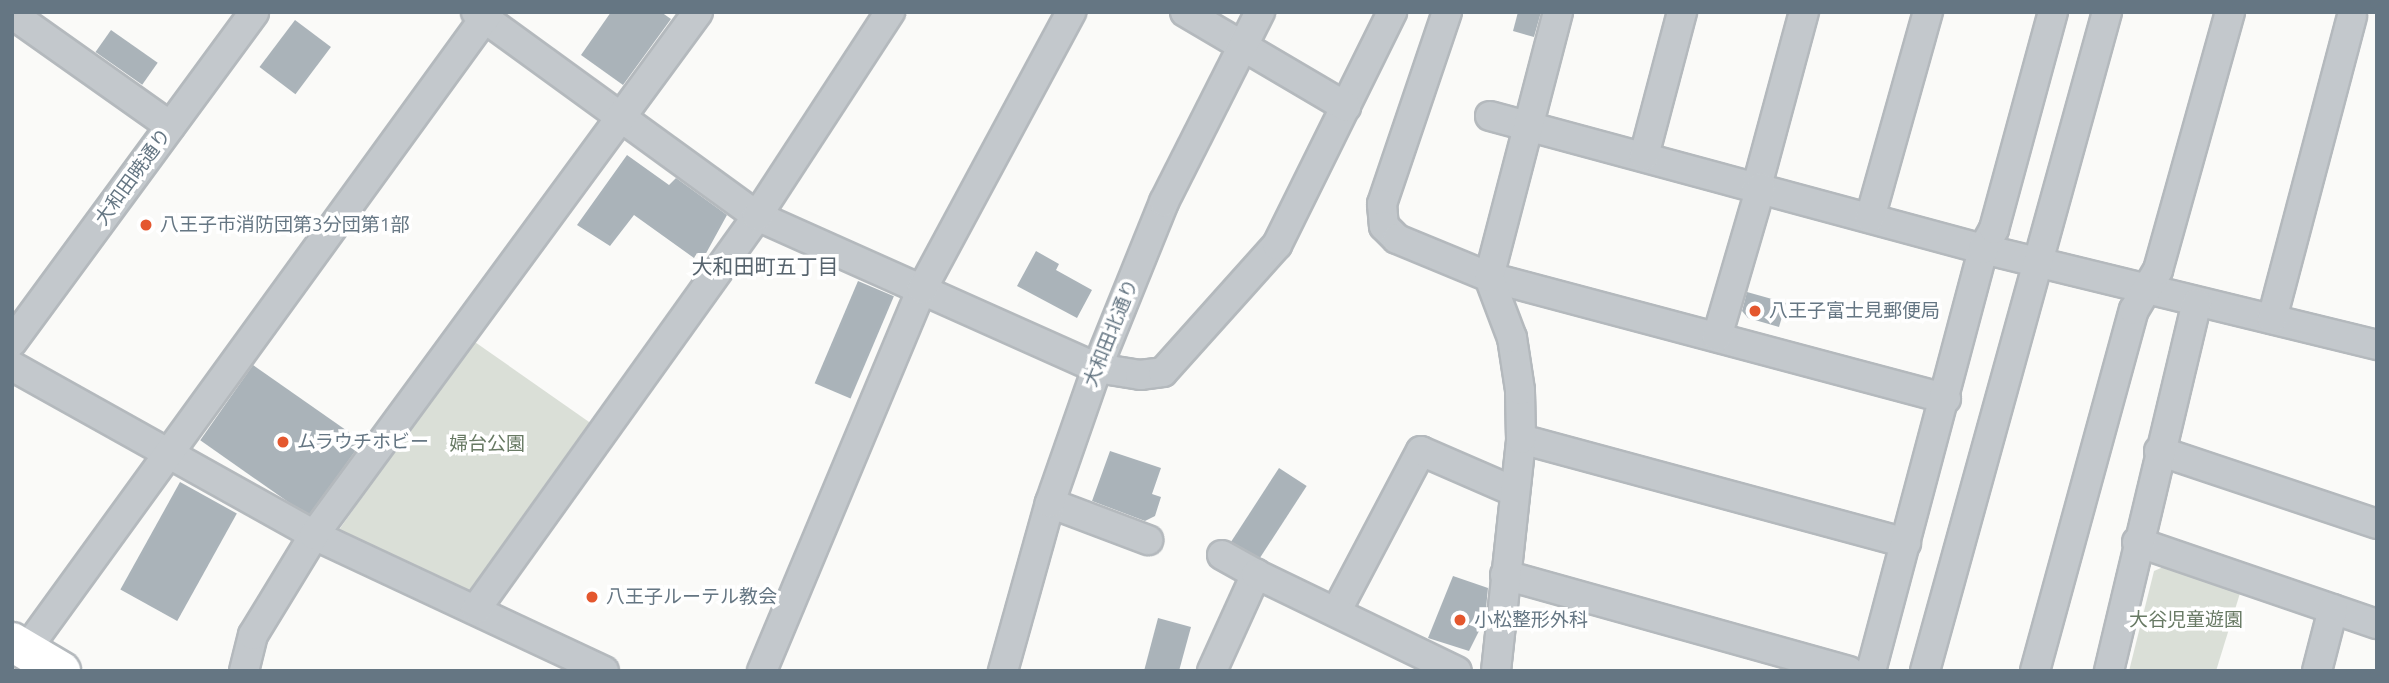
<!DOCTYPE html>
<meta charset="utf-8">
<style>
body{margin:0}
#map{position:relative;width:2389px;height:683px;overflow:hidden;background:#fafaf8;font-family:Ubuntu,"Noto Sans JP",sans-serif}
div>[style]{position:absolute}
.green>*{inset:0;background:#dadfd7;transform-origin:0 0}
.building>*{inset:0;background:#aab3b9;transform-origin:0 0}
.roads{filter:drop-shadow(2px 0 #b4b9bd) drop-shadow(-2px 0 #b4b9bd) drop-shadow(0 2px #b4b9bd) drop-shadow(0 -2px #b4b9bd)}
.minor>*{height:28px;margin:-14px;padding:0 14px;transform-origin:14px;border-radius:14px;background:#c3c8cc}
.highway>*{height:38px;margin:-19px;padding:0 19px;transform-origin:19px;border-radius:19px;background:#fff}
.dots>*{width:19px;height:19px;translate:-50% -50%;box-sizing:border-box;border:4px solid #fff;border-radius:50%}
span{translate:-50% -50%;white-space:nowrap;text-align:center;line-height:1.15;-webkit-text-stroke:7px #fff;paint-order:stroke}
.street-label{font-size:19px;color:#657683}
.poi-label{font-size:19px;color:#657683}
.left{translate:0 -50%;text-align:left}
.park-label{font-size:19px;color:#687a64}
.neighbourhood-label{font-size:21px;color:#57646e}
.frame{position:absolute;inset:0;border:14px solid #657683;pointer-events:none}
</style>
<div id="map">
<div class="green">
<div style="left:472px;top:340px;width:146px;height:236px;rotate:35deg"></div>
<div style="clip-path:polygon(2170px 564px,2241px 590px,2216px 671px,2129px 671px,2154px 571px)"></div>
</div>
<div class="building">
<div style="clip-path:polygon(611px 12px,661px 12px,671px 19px,623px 85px,581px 55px)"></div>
<div style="clip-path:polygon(1518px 12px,1541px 12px,1534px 37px,1513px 31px)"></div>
<div style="left:295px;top:20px;width:45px;height:59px;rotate:37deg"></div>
<div style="left:111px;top:30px;width:57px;height:27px;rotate:35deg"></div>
<div style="clip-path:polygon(627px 155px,669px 185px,676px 178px,727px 215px,704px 257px,697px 253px,694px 258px,634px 215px,610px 246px,577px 225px)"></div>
<div style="clip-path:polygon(1036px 251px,1059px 264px,1056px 270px,1092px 290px,1077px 318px,1017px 286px)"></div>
<div style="left:858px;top:281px;width:39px;height:111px;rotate:23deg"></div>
<div style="clip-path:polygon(1747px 292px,1786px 303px,1779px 327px,1748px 318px,1742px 311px)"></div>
<div style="left:253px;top:365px;width:133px;height:92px;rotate:35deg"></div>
<div style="clip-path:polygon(1110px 451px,1161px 468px,1152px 494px,1161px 497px,1155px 516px,1145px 521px,1092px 501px)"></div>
<div style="left:1279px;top:468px;width:33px;height:88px;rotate:33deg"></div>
<div style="left:180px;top:482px;width:65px;height:123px;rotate:29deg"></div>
<div style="clip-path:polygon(1453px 576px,1488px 588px,1485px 619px,1469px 651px,1428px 638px)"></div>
<div style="clip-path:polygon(1158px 618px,1191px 627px,1179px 671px,1144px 671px)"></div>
</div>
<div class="roads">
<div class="minor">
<div style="left:476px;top:12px;width:347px;rotate:36deg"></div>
<div style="left:757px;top:216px;width:372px;rotate:24.1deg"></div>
<div style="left:1097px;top:368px;width:44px;rotate:9.2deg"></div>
<div style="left:1140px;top:375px;width:23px;rotate:-7deg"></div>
<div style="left:1163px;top:372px;width:171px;rotate:-48.1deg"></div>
<div style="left:1277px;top:245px;width:260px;rotate:-63.7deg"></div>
<div style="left:1185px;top:12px;width:187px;rotate:30.5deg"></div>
<div style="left:1447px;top:12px;width:203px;rotate:108.7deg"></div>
<div style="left:1382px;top:204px;width:22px;rotate:85deg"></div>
<div style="left:1384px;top:226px;width:18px;rotate:45deg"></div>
<div style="left:1397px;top:239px;width:100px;rotate:22.4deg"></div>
<div style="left:1489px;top:277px;width:473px;rotate:14.9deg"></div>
<div style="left:12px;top:14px;width:194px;rotate:35.3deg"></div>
<div style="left:1490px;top:116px;width:511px;rotate:15.1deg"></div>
<div style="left:1983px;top:249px;width:406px;rotate:13.7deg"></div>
<div style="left:1644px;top:156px;width:149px;rotate:-75.2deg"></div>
<div style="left:1757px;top:186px;width:180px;rotate:-74.9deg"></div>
<div style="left:1870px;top:218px;width:214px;rotate:-74.3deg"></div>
<div style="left:2272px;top:319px;width:313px;rotate:-75.2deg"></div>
<div style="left:1717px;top:337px;width:156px;rotate:-73.7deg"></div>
<div style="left:12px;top:342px;width:409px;rotate:-53.7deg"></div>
<div style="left:12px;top:366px;width:346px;rotate:29.2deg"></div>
<div style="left:314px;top:535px;width:320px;rotate:25.1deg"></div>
<div style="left:1521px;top:439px;width:399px;rotate:15.1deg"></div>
<div style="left:2159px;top:451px;width:230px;rotate:18.5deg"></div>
<div style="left:1050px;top:503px;width:105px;rotate:20.7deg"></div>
<div style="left:2137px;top:542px;width:254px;rotate:18.9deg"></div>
<div style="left:1222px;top:555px;width:39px;rotate:29deg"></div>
<div style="left:1505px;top:575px;width:357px;rotate:15.6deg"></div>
<div style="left:476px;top:609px;width:483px;rotate:-54.4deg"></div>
<div style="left:757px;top:216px;width:244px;rotate:-56.9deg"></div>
<div style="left:1336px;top:612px;width:182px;rotate:-62.2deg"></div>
<div style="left:1421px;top:451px;width:100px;rotate:23.5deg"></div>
<div style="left:26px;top:650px;width:788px;rotate:-54.03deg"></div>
<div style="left:244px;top:671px;width:37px;rotate:-76deg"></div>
<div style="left:253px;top:635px;width:117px;rotate:-58.6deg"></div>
<div style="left:314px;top:535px;width:649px;rotate:-53.71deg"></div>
<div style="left:762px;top:671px;width:414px;rotate:-67.3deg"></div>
<div style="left:922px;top:289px;width:315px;rotate:-61.7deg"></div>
<div style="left:1003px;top:671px;width:174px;rotate:-74.4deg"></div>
<div style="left:1050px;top:503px;width:143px;rotate:-70.8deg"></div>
<div style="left:1097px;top:368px;width:179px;rotate:-68deg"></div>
<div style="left:1164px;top:202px;width:213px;rotate:-63.2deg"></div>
<div style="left:1212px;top:671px;width:107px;rotate:-65.6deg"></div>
<div style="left:1256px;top:574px;width:223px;rotate:25.8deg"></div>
<div style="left:1496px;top:671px;width:233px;rotate:-83.8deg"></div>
<div style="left:1521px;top:439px;width:49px;rotate:-91.2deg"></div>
<div style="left:1520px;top:390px;width:53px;rotate:-98.7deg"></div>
<div style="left:1512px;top:338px;width:65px;rotate:-110.7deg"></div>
<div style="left:1489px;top:277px;width:274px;rotate:-75.4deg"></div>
<div style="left:1871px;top:671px;width:437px;rotate:-75.1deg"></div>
<div style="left:1983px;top:249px;width:23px;rotate:-61deg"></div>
<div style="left:1994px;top:229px;width:225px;rotate:-74.8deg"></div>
<div style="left:1925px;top:671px;width:684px;rotate:-74.56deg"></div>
<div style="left:2035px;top:671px;width:374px;rotate:-74.7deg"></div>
<div style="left:2134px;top:310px;width:47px;rotate:-59deg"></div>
<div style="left:2158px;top:270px;width:268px;rotate:-74.4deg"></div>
<div style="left:2109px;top:671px;width:378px;rotate:-76.6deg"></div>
<div style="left:2317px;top:671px;width:64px;rotate:-75.5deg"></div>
</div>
<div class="highway">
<div style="left:12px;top:642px;width:57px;rotate:30.6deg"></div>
</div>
</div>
<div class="dots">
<div style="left:146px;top:225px;background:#e4572e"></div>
<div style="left:1755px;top:311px;background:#e4572e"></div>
<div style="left:283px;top:442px;background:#e4572e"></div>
<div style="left:592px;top:597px;background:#e4572e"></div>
<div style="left:1460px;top:620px;background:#e4572e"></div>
</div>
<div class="street-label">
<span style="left:133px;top:177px;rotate:-54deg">大和田暁通り</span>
<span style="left:1111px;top:333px;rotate:-68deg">大和田北通り</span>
</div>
<div class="poi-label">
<span class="left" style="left:160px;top:225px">八王子市消防団第3分団第1部</span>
<span class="left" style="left:1769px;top:311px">八王子富士見郵便局</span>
<span class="left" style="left:297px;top:442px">ムラウチホビー</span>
<span class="left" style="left:606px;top:597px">八王子ルーテル教会</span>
<span class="left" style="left:1474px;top:620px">小松整形外科</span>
</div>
<div class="park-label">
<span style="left:487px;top:444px">婦台公園</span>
<span style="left:2186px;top:620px">大谷児童遊園</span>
</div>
<div class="neighbourhood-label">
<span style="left:765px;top:266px">大和田町五丁目</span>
</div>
<div class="frame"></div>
</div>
